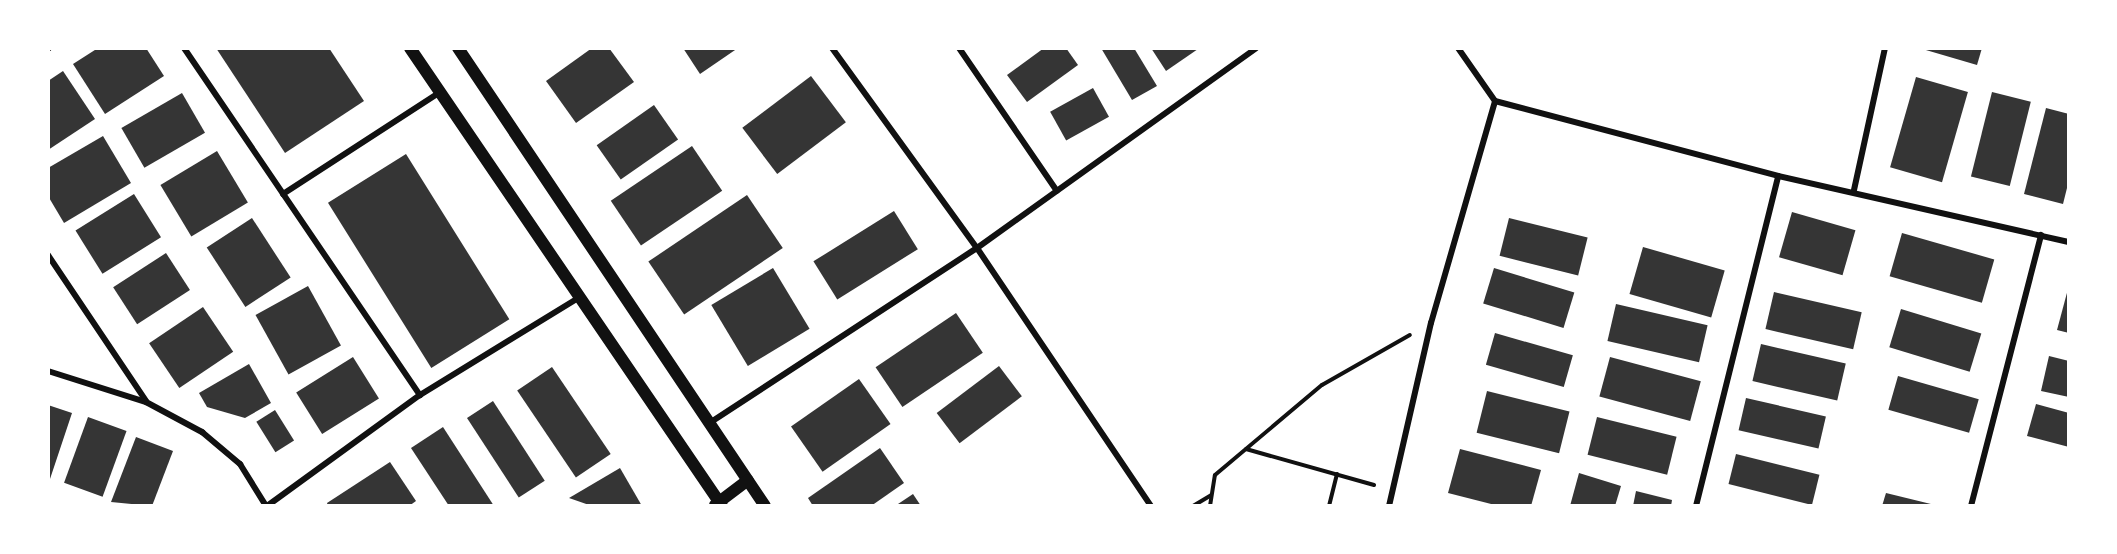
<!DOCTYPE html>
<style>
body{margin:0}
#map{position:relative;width:2117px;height:554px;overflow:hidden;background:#fff;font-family:"Exo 2",sans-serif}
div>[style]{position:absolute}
.building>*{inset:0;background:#353535;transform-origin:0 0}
.path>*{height:4px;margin:-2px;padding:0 2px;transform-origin:2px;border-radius:2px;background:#111}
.minor>*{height:6px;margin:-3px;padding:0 3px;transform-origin:3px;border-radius:3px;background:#111}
.secondary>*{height:12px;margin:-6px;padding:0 6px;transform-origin:6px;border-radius:6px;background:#111}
span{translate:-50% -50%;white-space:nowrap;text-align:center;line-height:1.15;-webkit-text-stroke:6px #fff;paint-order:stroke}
.frame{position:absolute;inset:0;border:50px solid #fff;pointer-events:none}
</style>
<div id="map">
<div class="building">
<div style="clip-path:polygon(98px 48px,146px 48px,164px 76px,105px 114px,73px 64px)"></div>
<div style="clip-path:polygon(216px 48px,329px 48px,364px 101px,285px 153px)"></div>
<div style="clip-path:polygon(592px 48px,609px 48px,634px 82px,576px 123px,546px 81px)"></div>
<div style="clip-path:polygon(683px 48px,738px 48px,700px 74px)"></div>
<div style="clip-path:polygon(1044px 48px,1066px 48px,1078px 65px,1027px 102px,1007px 75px)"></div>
<div style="clip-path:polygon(1101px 48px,1134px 48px,1157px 86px,1132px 100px)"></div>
<div style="clip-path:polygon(1151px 48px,1197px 48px,1198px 49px,1166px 71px)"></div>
<div style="clip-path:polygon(1919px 48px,1982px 48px,1977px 65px)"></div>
<div style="clip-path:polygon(63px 71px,95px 119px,48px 150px,48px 81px)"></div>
<div style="left:811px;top:76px;width:58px;height:86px;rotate:53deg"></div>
<div style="left:1916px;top:77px;width:54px;height:94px;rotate:16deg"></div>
<div style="left:1093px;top:88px;width:33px;height:49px;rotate:61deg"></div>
<div style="left:1992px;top:92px;width:40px;height:87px;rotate:14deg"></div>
<div style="left:182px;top:93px;width:46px;height:70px;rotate:60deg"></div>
<div style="left:654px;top:105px;width:42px;height:70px;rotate:55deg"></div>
<div style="clip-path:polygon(2046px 108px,2069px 114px,2069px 180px,2063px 204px,2024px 194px)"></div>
<div style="clip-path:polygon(103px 136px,131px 183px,64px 223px,48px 196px,48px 168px)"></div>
<div style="left:692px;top:146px;width:54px;height:98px;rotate:56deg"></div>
<div style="left:217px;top:151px;width:60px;height:66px;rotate:59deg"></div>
<div style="left:406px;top:154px;width:195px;height:92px;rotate:58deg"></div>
<div style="left:134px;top:194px;width:51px;height:69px;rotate:58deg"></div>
<div style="left:747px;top:195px;width:64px;height:119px;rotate:56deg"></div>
<div style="left:894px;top:211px;width:45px;height:95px;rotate:58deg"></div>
<div style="left:1792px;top:212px;width:66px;height:47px;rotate:16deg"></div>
<div style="left:252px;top:218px;width:71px;height:54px;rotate:57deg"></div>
<div style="left:1509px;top:218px;width:81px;height:39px;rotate:14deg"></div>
<div style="left:1902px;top:233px;width:96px;height:45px;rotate:16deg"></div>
<div style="left:1643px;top:247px;width:85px;height:49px;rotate:16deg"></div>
<div style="left:166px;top:253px;width:44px;height:63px;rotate:57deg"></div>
<div style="left:773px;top:268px;width:71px;height:72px;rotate:59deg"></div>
<div style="left:1494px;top:268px;width:84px;height:37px;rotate:17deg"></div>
<div style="left:308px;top:286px;width:68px;height:60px;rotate:61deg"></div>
<div style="clip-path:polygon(2068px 289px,2069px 289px,2069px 333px,2057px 330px)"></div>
<div style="left:1774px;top:292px;width:90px;height:38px;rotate:13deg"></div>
<div style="left:1616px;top:304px;width:94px;height:38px;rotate:13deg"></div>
<div style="left:203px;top:307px;width:54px;height:65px;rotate:56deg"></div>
<div style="left:1901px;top:309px;width:84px;height:40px;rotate:17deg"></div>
<div style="left:956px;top:313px;width:48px;height:97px;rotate:56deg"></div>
<div style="left:1495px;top:333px;width:81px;height:33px;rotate:16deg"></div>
<div style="left:1761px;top:344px;width:87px;height:38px;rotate:13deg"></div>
<div style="clip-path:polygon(2049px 356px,2069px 361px,2069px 397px,2041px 391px)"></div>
<div style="left:353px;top:357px;width:49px;height:67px;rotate:58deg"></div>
<div style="left:1610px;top:357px;width:94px;height:41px;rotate:15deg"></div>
<div style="clip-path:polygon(249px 364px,271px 403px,245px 418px,207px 407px,199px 393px)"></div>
<div style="left:999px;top:366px;width:38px;height:78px;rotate:53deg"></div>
<div style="left:552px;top:367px;width:105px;height:42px;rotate:56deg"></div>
<div style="left:1898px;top:376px;width:84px;height:35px;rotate:16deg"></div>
<div style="left:859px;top:379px;width:55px;height:83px;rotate:55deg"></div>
<div style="left:1487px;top:391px;width:85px;height:43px;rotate:14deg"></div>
<div style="left:1746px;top:398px;width:82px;height:33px;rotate:13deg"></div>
<div style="left:493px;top:401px;width:95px;height:31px;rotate:57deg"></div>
<div style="clip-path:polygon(2036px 404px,2069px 413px,2069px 447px,2027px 436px)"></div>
<div style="clip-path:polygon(48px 405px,72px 413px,48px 485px)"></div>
<div style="left:275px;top:410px;width:36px;height:22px;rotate:58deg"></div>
<div style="left:88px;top:417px;width:41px;height:70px;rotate:20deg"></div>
<div style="left:1597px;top:417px;width:82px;height:39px;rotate:14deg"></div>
<div style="clip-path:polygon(443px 427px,494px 506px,449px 506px,411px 448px)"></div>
<div style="clip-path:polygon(136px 437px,173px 451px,152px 506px,111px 502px)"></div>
<div style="clip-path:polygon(880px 448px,904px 483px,871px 506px,813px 506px,808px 498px)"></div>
<div style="clip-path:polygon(1460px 449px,1541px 470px,1531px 506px,1499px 506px,1448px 493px)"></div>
<div style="left:1736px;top:454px;width:86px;height:31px;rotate:14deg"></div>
<div style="clip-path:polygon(390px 462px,416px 501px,409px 506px,328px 506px,327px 503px)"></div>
<div style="clip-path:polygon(620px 468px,642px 506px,592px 506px,569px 498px)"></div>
<div style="clip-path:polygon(1579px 473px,1621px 486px,1615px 506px,1570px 506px)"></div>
<div style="clip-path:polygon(1636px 491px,1672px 500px,1671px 506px,1633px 506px)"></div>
<div style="clip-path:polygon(1886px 493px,1935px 505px,1935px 506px,1882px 506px)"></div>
<div style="clip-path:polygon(913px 494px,921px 506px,895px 506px)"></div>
</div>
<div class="path">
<div style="left:1246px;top:449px;width:133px;rotate:15.7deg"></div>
<div style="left:1193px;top:506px;width:21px;rotate:-31deg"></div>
<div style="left:1210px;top:506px;width:31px;rotate:-81deg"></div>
<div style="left:1215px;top:475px;width:140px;rotate:-40.1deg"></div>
<div style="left:1322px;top:385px;width:101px;rotate:-29.6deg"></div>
<div style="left:1329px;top:506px;width:33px;rotate:-76deg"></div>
</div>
<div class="minor">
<div style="left:184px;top:48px;width:420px;rotate:55.8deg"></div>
<div style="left:832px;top:48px;width:247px;rotate:54.1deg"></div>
<div style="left:977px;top:248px;width:311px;rotate:56deg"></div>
<div style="left:959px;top:48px;width:173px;rotate:55.6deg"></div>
<div style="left:1458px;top:48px;width:65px;rotate:55.1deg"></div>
<div style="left:48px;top:49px;width:1px;rotate:-45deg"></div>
<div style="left:1495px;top:101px;width:293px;rotate:14.8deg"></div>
<div style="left:1778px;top:176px;width:298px;rotate:12.8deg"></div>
<div style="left:1854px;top:190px;width:145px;rotate:-77.7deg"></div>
<div style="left:283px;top:194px;width:187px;rotate:-33deg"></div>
<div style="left:48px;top:255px;width:176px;rotate:56.1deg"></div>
<div style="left:48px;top:371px;width:103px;rotate:17.6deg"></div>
<div style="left:146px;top:402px;width:64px;rotate:28.2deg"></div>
<div style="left:202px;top:432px;width:50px;rotate:40.1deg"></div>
<div style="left:240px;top:464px;width:49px;rotate:58.2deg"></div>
<div style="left:711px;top:422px;width:318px;rotate:-33.2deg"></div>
<div style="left:977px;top:248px;width:343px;rotate:-35.6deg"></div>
<div style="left:267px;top:506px;width:189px;rotate:-36deg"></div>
<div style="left:420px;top:395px;width:188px;rotate:-31.5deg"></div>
<div style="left:1389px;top:506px;width:188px;rotate:-77.1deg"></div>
<div style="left:1431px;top:323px;width:231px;rotate:-73.9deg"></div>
<div style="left:1696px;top:506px;width:340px;rotate:-76deg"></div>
<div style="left:1971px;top:506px;width:280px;rotate:-75.5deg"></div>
</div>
<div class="secondary">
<div style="left:410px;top:48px;width:554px;rotate:55.74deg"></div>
<div style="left:458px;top:48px;width:551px;rotate:56.17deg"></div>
<div style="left:715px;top:505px;width:41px;rotate:-37.1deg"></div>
</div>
<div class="frame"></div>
</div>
